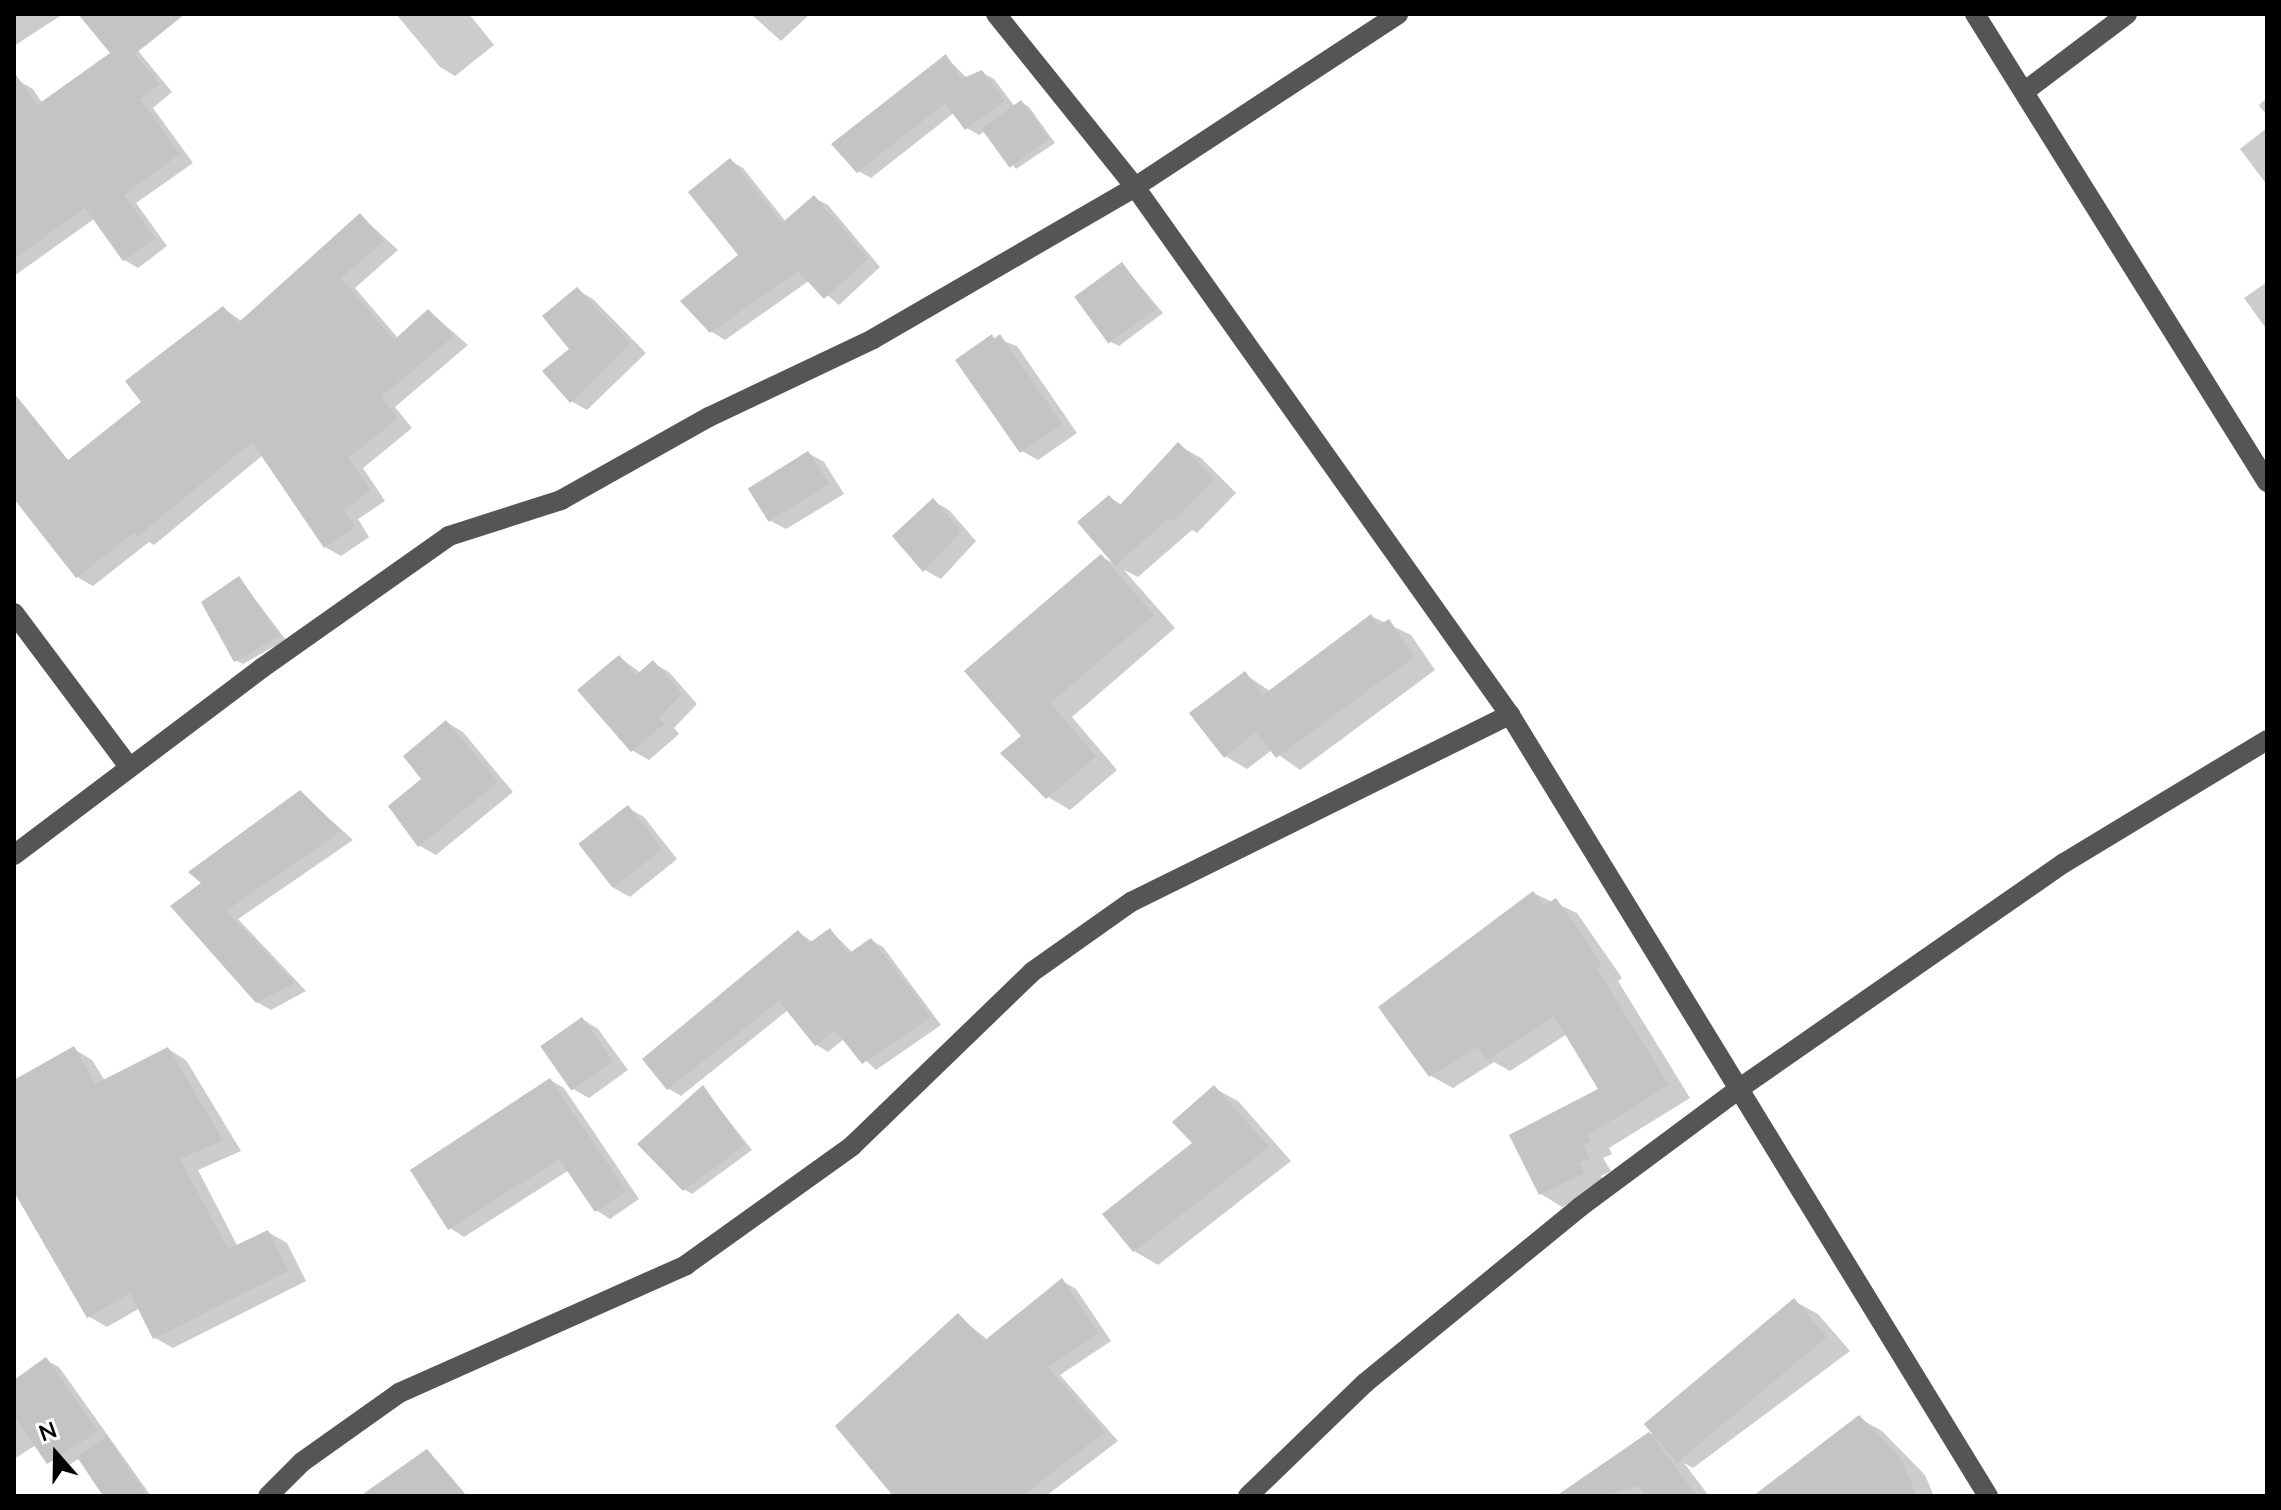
<!DOCTYPE html>
<style>
body{margin:0}
#map{position:relative;width:2281px;height:1510px;overflow:hidden;background:#fff;font-family:Lato,sans-serif}
div>[style]{position:absolute}
.shadow>*{inset:0;background:#0003}
.building>*{inset:0;background:#c4c4c4;transform-origin:0 0}
.minor>*{height:20px;margin:-10px;padding:0 10px;transform-origin:10px;border-radius:10px;background:#555}
span{translate:-50% -50%;white-space:nowrap;text-align:center;line-height:1.15;-webkit-text-stroke:6px #fff;paint-order:stroke}
.frame{position:absolute;inset:0;border:16px solid #000;pointer-events:none}
.north{position:absolute;left:16px;top:1414px;width:80px;height:80px;-webkit-text-stroke:6px #fff;paint-order:stroke;rotate:340deg;font-size:22px;font-weight:700;line-height:32px;text-align:center;color:#000}
.north::after{content:'';display:block;margin:auto;width:28px;height:36px;background:#000;clip-path:polygon(50% 0,100% 100%,50% 72%,0 100%)}
</style>
<div id="map">
<div class="shadow">
<div style="clip-path:polygon(14px 14px,63px 14px,14px 46px)"></div>
<div style="clip-path:polygon(396px 14px,469px 14px,494px 45px,455px 76px,440px 67px)"></div>
<div style="clip-path:polygon(751px 14px,810px 14px,781px 41px)"></div>
<div style="clip-path:polygon(125px 44px,139px 52px,172px 92px,153px 108px,193px 163px,136px 203px,167px 246px,138px 268px,124px 260px,94px 219px,14px 276px,14px 85px,19px 81px,33px 89px,43px 104px)"></div>
<div style="clip-path:polygon(946px 57px,967px 78px,981px 72px,994px 79px,1015px 107px,1021px 102px,1029px 107px,1055px 143px,1016px 169px,985px 131px,979px 135px,967px 128px,955px 112px,871px 178px,858px 171px)"></div>
<div style="clip-path:polygon(2267px 98px,2267px 116px,2259px 105px)"></div>
<div style="clip-path:polygon(2267px 128px,2267px 185px,2240px 149px)"></div>
<div style="clip-path:polygon(730px 160px,743px 168px,786px 222px,814px 198px,828px 205px,880px 267px,839px 305px,810px 280px,725px 340px,712px 332px,740px 255px)"></div>
<div style="clip-path:polygon(360px 215px,398px 250px,355px 288px,398px 338px,429px 311px,468px 345px,395px 407px,412px 428px,363px 468px,385px 501px,358px 519px,369px 537px,341px 556px,325px 547px,263px 455px,154px 545px,149px 542px,93px 586px,77px 577px,144px 403px,223px 308px,243px 322px)"></div>
<div style="clip-path:polygon(1122px 264px,1163px 313px,1119px 346px,1111px 342px)"></div>
<div style="clip-path:polygon(2267px 282px,2267px 330px,2244px 298px)"></div>
<div style="clip-path:polygon(577px 290px,593px 299px,646px 353px,587px 410px,571px 401px)"></div>
<div style="clip-path:polygon(992px 337px,1017px 346px,1077px 433px,1038px 460px,1022px 451px)"></div>
<div style="clip-path:polygon(1178px 445px,1201px 458px,1236px 493px,1197px 533px,1192px 530px,1138px 577px,1124px 570px,1175px 628px,1072px 717px,1117px 770px,1070px 810px,1048px 797px,1024px 736px,1101px 556px,1116px 565px,1109px 497px,1122px 505px)"></div>
<div style="clip-path:polygon(808px 453px,824px 462px,844px 494px,786px 529px,769px 520px)"></div>
<div style="clip-path:polygon(933px 501px,949px 510px,976px 541px,941px 579px,925px 570px)"></div>
<div style="clip-path:polygon(239px 578px,286px 640px,243px 664px,235px 660px)"></div>
<div style="clip-path:polygon(1371px 616px,1411px 635px,1435px 670px,1300px 770px,1272px 750px,1247px 769px,1225px 756px,1245px 674px,1271px 692px)"></div>
<div style="clip-path:polygon(619px 657px,641px 673px,653px 663px,669px 672px,697px 704px,674px 728px,679px 734px,649px 760px,633px 751px,580px 691px)"></div>
<div style="clip-path:polygon(446px 722px,463px 732px,513px 792px,436px 855px,420px 846px,391px 806px,424px 779px)"></div>
<div style="clip-path:polygon(300px 792px,353px 840px,238px 919px,306px 991px,271px 1010px,257px 1002px,204px 883px)"></div>
<div style="clip-path:polygon(628px 808px,644px 817px,677px 859px,630px 897px,614px 888px)"></div>
<div style="clip-path:polygon(1533px 893px,1577px 913px,1622px 978px,1618px 981px,1690px 1098px,1609px 1148px,1612px 1154px,1603px 1158px,1611px 1171px,1601px 1176px,1605px 1185px,1562px 1207px,1541px 1194px,1600px 1090px,1567px 1034px,1510px 1071px,1494px 1062px,1453px 1088px,1431px 1076px)"></div>
<div style="clip-path:polygon(830px 930px,853px 953px,871px 940px,883px 947px,941px 1025px,876px 1070px,844px 1039px,828px 1052px,817px 1045px,788px 1010px,681px 1096px,669px 1089px,645px 1060px,798px 932px,813px 942px)"></div>
<div style="clip-path:polygon(582px 1019px,598px 1029px,628px 1070px,589px 1098px,573px 1089px)"></div>
<div style="clip-path:polygon(74px 1049px,92px 1060px,105px 1081px,168px 1049px,186px 1060px,241px 1151px,198px 1170px,238px 1247px,268px 1232px,287px 1243px,306px 1281px,173px 1348px,155px 1338px,140px 1308px,107px 1327px,88px 1316px,14px 1188px,14px 1080px)"></div>
<div style="clip-path:polygon(550px 1080px,564px 1088px,639px 1199px,610px 1219px,596px 1210px,569px 1170px,464px 1237px,450px 1228px)"></div>
<div style="clip-path:polygon(703px 1088px,752px 1150px,692px 1194px,684px 1189px)"></div>
<div style="clip-path:polygon(1214px 1088px,1238px 1101px,1291px 1161px,1158px 1265px,1134px 1251px,1195px 1144px)"></div>
<div style="clip-path:polygon(1062px 1281px,1076px 1289px,1111px 1341px,1060px 1375px,1118px 1441px,1046px 1496px,899px 1496px,958px 1316px,988px 1340px)"></div>
<div style="clip-path:polygon(1794px 1301px,1818px 1314px,1850px 1351px,1693px 1468px,1684px 1463px,1709px 1496px,1559px 1496px,1652px 1433px)"></div>
<div style="clip-path:polygon(46px 1360px,59px 1367px,151px 1496px,105px 1496px,80px 1458px,61px 1470px,36px 1445px,14px 1459px,14px 1381px)"></div>
<div style="clip-path:polygon(1859px 1418px,1882px 1431px,1925px 1475px,1934px 1496px,1757px 1496px)"></div>
</div>
<div class="building">
<div style="clip-path:polygon(78px 14px,185px 14px,135px 54px,160px 84px,140px 99px,180px 154px,124px 195px,155px 238px,123px 261px,85px 208px,14px 259px,14px 72px,37px 105px,110px 53px)"></div>
<div style="clip-path:polygon(946px 54px,961px 79px,982px 70px,1005px 101px,965px 130px,945px 103px,857px 173px,831px 144px)"></div>
<div style="left:1021px;top:100px;width:48px;height:49px;rotate:54deg"></div>
<div style="clip-path:polygon(730px 158px,782px 223px,814px 195px,868px 259px,824px 299px,798px 271px,710px 333px,680px 301px,738px 255px,688px 192px)"></div>
<div style="clip-path:polygon(360px 213px,384px 241px,341px 278px,394px 340px,428px 309px,454px 336px,381px 397px,398px 418px,348px 458px,371px 491px,343px 510px,355px 527px,324px 548px,252px 442px,137px 537px,134px 533px,76px 578px,14px 499px,14px 393px,68px 460px,141px 402px,125px 381px,223px 306px,238px 323px)"></div>
<div style="left:1122px;top:262px;width:58px;height:59px;rotate:54deg"></div>
<div style="clip-path:polygon(577px 287px,631px 343px,570px 403px,542px 371px,569px 349px,542px 316px)"></div>
<div style="clip-path:polygon(992px 334px,994px 339px,1000px 334px,1062px 424px,1020px 453px,955px 360px)"></div>
<div style="clip-path:polygon(1178px 442px,1215px 479px,1173px 522px,1169px 518px,1115px 566px,1077px 522px,1109px 495px,1119px 506px)"></div>
<div style="left:808px;top:451px;width:39px;height:71px;rotate:58deg"></div>
<div style="clip-path:polygon(933px 498px,961px 531px,923px 572px,892px 536px)"></div>
<div style="clip-path:polygon(1101px 554px,1154px 615px,1050px 703px,1096px 756px,1046px 799px,1000px 753px,1021px 736px,964px 671px)"></div>
<div style="clip-path:polygon(239px 576px,280px 636px,234px 662px,201px 602px)"></div>
<div style="clip-path:polygon(1371px 614px,1378px 626px,1389px 619px,1414px 657px,1276px 758px,1256px 732px,1224px 758px,1189px 713px,1245px 671px,1263px 695px)"></div>
<div style="clip-path:polygon(619px 655px,636px 675px,653px 660px,682px 694px,659px 718px,664px 724px,631px 752px,577px 690px)"></div>
<div style="clip-path:polygon(446px 720px,498px 782px,418px 847px,388px 806px,421px 779px,403px 756px)"></div>
<div style="clip-path:polygon(300px 790px,341px 831px,226px 911px,295px 983px,256px 1003px,170px 906px,201px 883px,188px 872px)"></div>
<div style="left:628px;top:805px;width:56px;height:63px;rotate:52deg"></div>
<div style="clip-path:polygon(1533px 891px,1544px 906px,1556px 898px,1586px 941px,1602px 966px,1597px 969px,1669px 1085px,1588px 1135px,1591px 1141px,1583px 1145px,1590px 1159px,1580px 1163px,1584px 1173px,1539px 1195px,1509px 1135px,1598px 1089px,1554px 1016px,1487px 1060px,1478px 1047px,1429px 1077px,1378px 1007px)"></div>
<div style="clip-path:polygon(830px 928px,848px 954px,871px 938px,931px 1017px,862px 1064px,835px 1030px,815px 1046px,779px 1001px,667px 1090px,642px 1059px,798px 930px,809px 943px)"></div>
<div style="left:582px;top:1017px;width:54px;height:51px;rotate:55deg"></div>
<div style="clip-path:polygon(74px 1046px,95px 1084px,168px 1047px,223px 1140px,180px 1159px,228px 1249px,268px 1230px,288px 1271px,153px 1339px,130px 1293px,87px 1318px,14px 1192px,14px 1080px)"></div>
<div style="clip-path:polygon(550px 1078px,626px 1191px,595px 1212px,559px 1159px,448px 1230px,410px 1170px)"></div>
<div style="clip-path:polygon(703px 1085px,745px 1145px,683px 1191px,637px 1144px)"></div>
<div style="clip-path:polygon(1214px 1085px,1269px 1147px,1133px 1252px,1102px 1214px,1192px 1143px,1172px 1122px)"></div>
<div style="clip-path:polygon(1062px 1278px,1099px 1333px,1048px 1367px,1105px 1432px,1022px 1496px,893px 1496px,835px 1426px,958px 1313px,984px 1341px)"></div>
<div style="left:1794px;top:1298px;width:51px;height:196px;rotate:50deg"></div>
<div style="clip-path:polygon(46px 1357px,98px 1431px,47px 1464px,14px 1416px,14px 1380px)"></div>
<div style="clip-path:polygon(1859px 1415px,1902px 1460px,1917px 1496px,1753px 1496px)"></div>
<div style="clip-path:polygon(1649px 1432px,1697px 1496px,1645px 1496px,1638px 1485px,1606px 1496px,1556px 1496px)"></div>
<div style="clip-path:polygon(107px 1436px,147px 1496px,103px 1496px,77px 1457px)"></div>
<div style="clip-path:polygon(427px 1449px,467px 1496px,360px 1496px)"></div>
</div>
<div class="minor">
<div style="left:996px;top:14px;width:222px;rotate:51.2deg"></div>
<div style="left:1135px;top:187px;width:648px;rotate:54.62deg"></div>
<div style="left:1510px;top:715px;width:916px;rotate:58.53deg"></div>
<div style="left:1975px;top:14px;width:552px;rotate:58.04deg"></div>
<div style="left:2025px;top:91px;width:128px;rotate:-37deg"></div>
<div style="left:14px;top:613px;width:192px;rotate:53.2deg"></div>
<div style="left:14px;top:855px;width:311px;rotate:-37deg"></div>
<div style="left:262px;top:668px;width:229px;rotate:-35.2deg"></div>
<div style="left:449px;top:536px;width:118px;rotate:-17.8deg"></div>
<div style="left:561px;top:500px;width:170px;rotate:-29.3deg"></div>
<div style="left:709px;top:417px;width:182px;rotate:-25.4deg"></div>
<div style="left:873px;top:339px;width:303px;rotate:-30.1deg"></div>
<div style="left:1135px;top:187px;width:315px;rotate:-33.3deg"></div>
<div style="left:268px;top:1496px;width:48px;rotate:-45deg"></div>
<div style="left:302px;top:1462px;width:119px;rotate:-35.4deg"></div>
<div style="left:399px;top:1393px;width:314px;rotate:-24deg"></div>
<div style="left:686px;top:1265px;width:204px;rotate:-35.6deg"></div>
<div style="left:852px;top:1146px;width:250px;rotate:-44deg"></div>
<div style="left:1032px;top:972px;width:121px;rotate:-35.3deg"></div>
<div style="left:1131px;top:902px;width:423px;rotate:-26.3deg"></div>
<div style="left:1248px;top:1496px;width:163px;rotate:-44deg"></div>
<div style="left:1365px;top:1383px;width:278px;rotate:-39.3deg"></div>
<div style="left:1580px;top:1207px;width:199px;rotate:-36.6deg"></div>
<div style="left:1740px;top:1088px;width:394px;rotate:-34.8deg"></div>
<div style="left:2064px;top:863px;width:237px;rotate:-31.2deg"></div>
</div>
<div class="frame"></div>
<div class="north">N</div>
</div>
